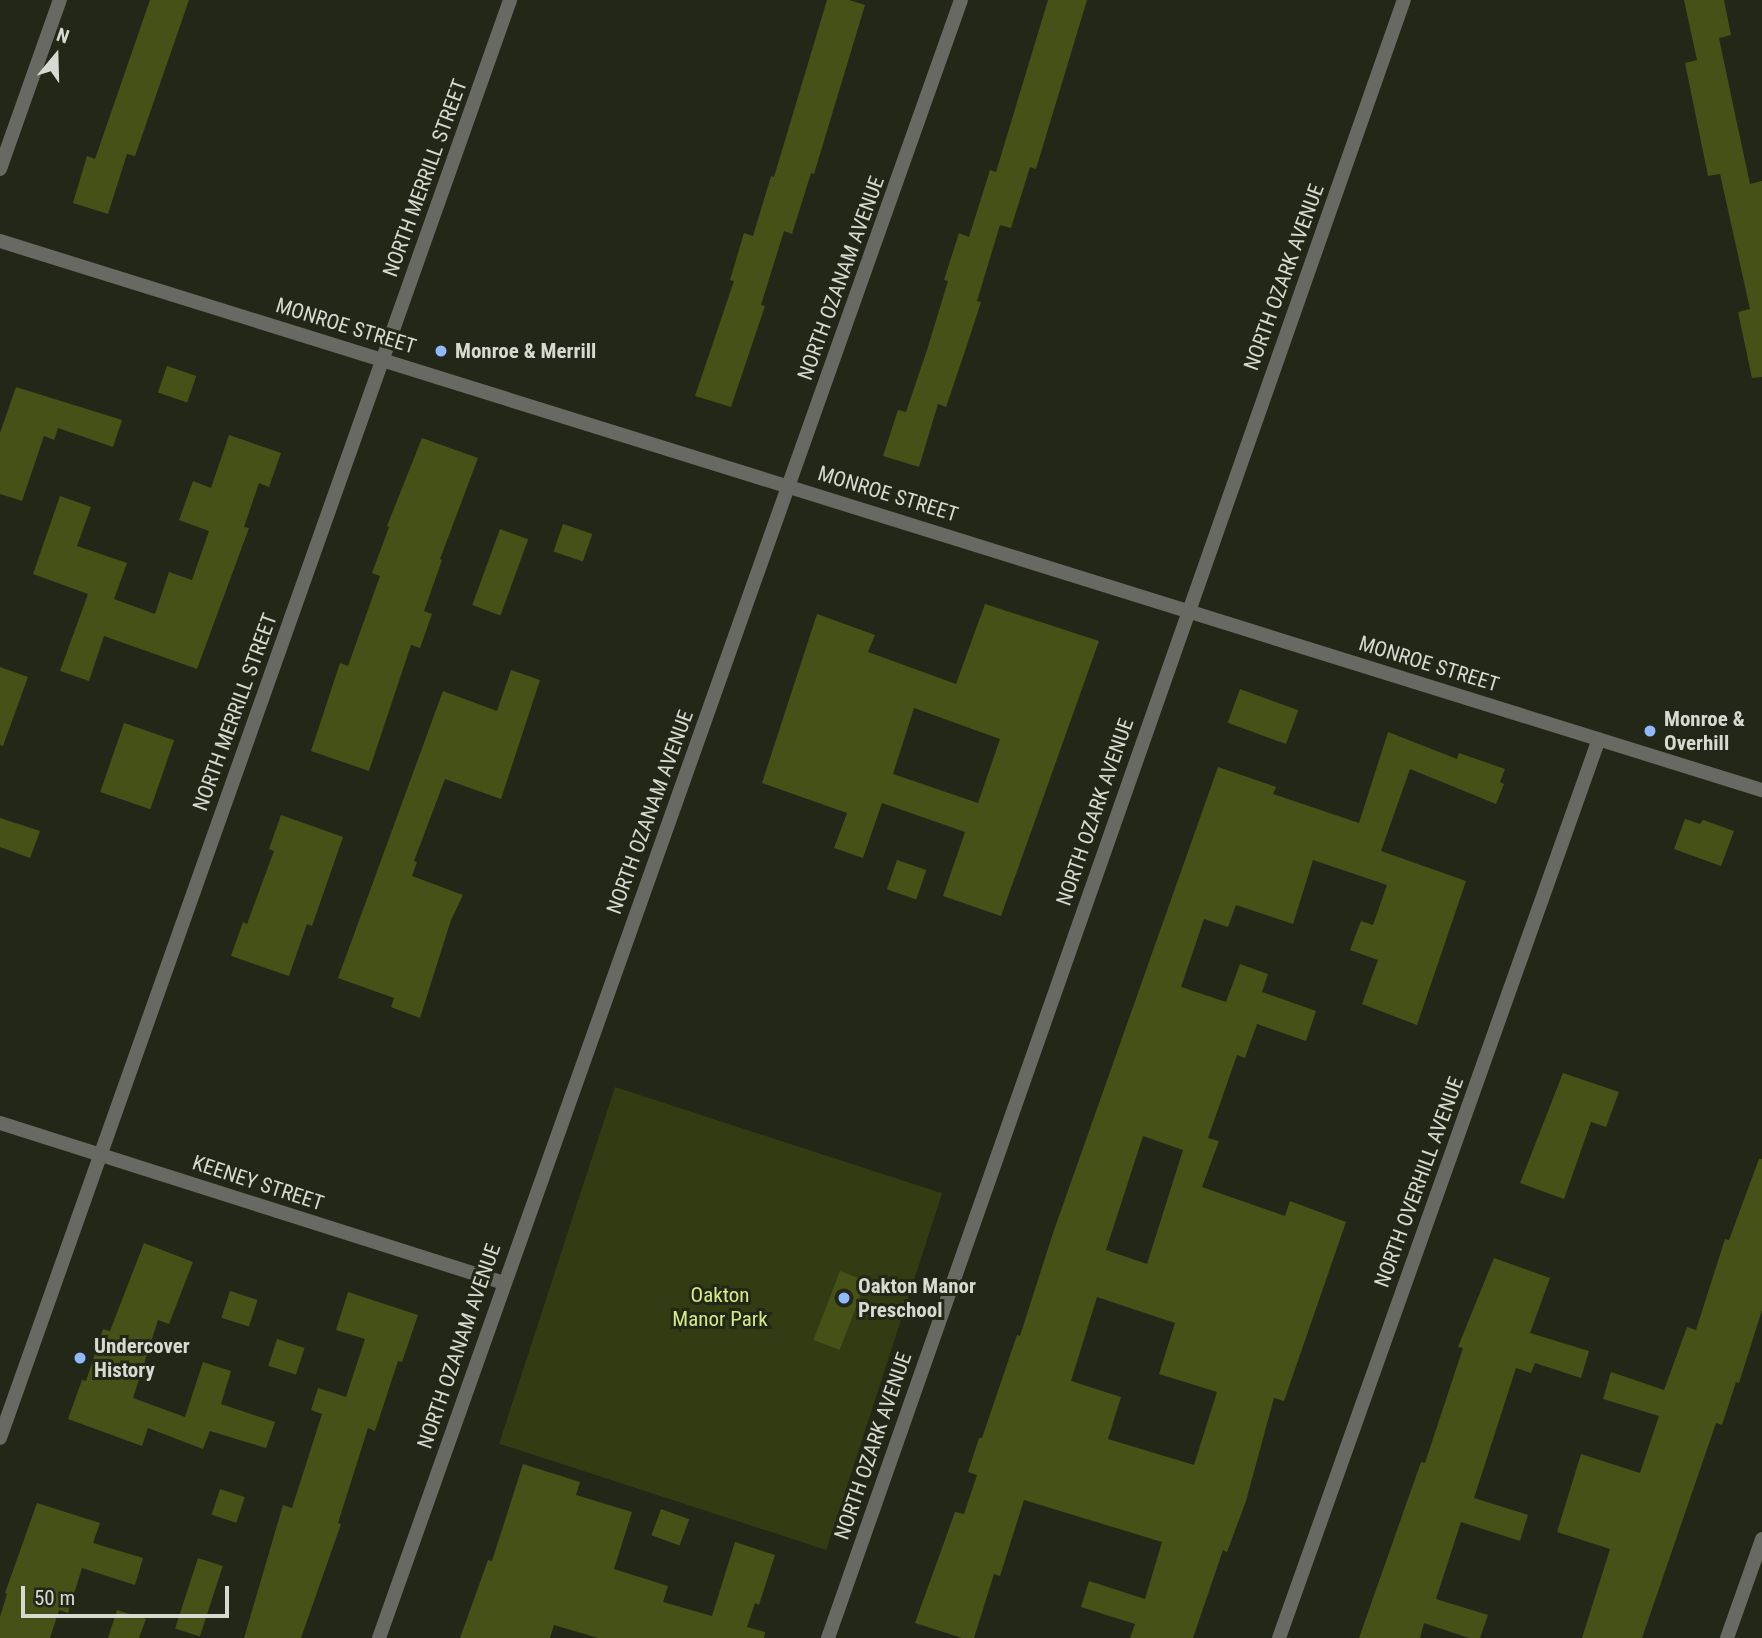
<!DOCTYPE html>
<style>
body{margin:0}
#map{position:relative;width:1762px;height:1638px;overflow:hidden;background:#232718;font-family:"Roboto Condensed",sans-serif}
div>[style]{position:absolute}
.green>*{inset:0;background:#323b11;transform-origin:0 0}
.building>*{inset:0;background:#465117;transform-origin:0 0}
.minor>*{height:14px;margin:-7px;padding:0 7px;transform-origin:7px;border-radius:7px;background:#676962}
.dots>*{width:19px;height:19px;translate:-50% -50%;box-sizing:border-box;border:4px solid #232718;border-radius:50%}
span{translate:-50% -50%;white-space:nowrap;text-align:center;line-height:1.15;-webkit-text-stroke:6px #232718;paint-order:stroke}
.street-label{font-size:21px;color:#d7dad0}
.poi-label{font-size:21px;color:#d7dad0;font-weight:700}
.left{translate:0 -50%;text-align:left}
.park-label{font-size:21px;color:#d5ec84}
.north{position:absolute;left:21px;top:21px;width:70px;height:70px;-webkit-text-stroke:5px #232718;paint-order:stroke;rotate:19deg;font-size:19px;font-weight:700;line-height:28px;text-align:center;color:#d7dad0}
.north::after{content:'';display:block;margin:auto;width:24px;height:32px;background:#d7dad0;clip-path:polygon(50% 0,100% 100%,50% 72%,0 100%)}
.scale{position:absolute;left:21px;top:1586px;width:208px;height:32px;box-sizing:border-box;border:4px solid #d7dad0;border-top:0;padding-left:9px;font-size:21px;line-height:24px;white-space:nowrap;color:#d7dad0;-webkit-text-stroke:5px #232718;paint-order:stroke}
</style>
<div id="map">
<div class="green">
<div style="left:615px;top:1087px;width:344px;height:375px;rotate:18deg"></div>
</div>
<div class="building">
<div style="clip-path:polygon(150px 0,189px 0,135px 156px,127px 154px,108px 214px,73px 203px,87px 156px,95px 159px)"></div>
<div style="clip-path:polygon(827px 0,849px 0,865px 5px,814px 174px,811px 173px,792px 234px,784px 231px,761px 305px,765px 306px,731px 407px,695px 396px,734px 281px,730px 280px,744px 233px,753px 236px,771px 176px,774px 177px)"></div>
<div style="clip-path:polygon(1048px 0,1087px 0,1036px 169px,1030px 167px,1011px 228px,1000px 225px,977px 301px,981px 302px,966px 348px,946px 407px,938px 404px,919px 467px,883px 456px,898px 410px,906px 412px,927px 350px,948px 281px,944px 280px,959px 233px,969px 237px,990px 170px,996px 172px)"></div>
<div style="clip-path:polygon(1684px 0,1724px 0,1731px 35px,1719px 38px,1732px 100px,1750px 184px,1762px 181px,1762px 377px,1752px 378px,1738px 312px,1750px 309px,1720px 174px,1708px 176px,1685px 63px,1697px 60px)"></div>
<div style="left:167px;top:366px;width:31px;height:28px;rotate:19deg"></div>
<div style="clip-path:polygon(16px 387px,122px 420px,113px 447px,58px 428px,54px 440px,44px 436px,22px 501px,0 494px,0 433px)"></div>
<div style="clip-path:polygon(229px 435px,281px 453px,269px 487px,259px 483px,244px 527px,249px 528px,197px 669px,104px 636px,89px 681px,60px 671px,88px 594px,33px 574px,60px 496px,91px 507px,77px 546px,127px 563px,114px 599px,155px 614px,169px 572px,192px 580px,209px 531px,179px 520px,193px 481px,211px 488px)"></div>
<div style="clip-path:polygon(422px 438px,478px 458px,440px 559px,442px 560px,424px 611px,432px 614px,420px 648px,411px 645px,369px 771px,311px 751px,340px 663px,348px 666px,380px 576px,372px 573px,389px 527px,387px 526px)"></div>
<div style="left:563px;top:524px;width:31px;height:29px;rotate:19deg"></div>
<div style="left:500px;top:529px;width:30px;height:81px;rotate:20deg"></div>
<div style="clip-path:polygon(evenodd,985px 604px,1099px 641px,1001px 916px,943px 896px,965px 832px,882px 803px,863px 858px,834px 848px,847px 813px,762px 783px,817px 614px,875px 635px,868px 652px,956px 684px,985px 604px,914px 708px,1000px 739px,978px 803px,893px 774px,914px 708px)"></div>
<div style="clip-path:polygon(0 667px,28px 677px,3px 746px,0 745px)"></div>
<div style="clip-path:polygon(511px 670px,540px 680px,501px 799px,445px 779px,414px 861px,417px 862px,412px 876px,463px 895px,451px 920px,420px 1018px,391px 1007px,394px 998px,338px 978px,443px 691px,497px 711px)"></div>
<div style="left:1240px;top:689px;width:62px;height:36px;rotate:20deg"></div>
<div style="left:124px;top:723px;width:53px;height:73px;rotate:19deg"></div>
<div style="clip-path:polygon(evenodd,1388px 732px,1457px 759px,1459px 753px,1505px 769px,1500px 782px,1504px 784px,1496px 804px,1410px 769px,1381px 851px,1466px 881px,1417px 1025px,1362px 1004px,1378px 960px,1350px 950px,1361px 921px,1373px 925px,1387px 885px,1313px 860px,1293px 924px,1236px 905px,1228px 927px,1204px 919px,1181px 987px,1226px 1002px,1240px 964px,1268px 974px,1262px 992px,1316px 1011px,1306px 1041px,1257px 1024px,1245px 1058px,1237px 1055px,1208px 1138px,1219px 1141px,1202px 1187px,1285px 1216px,1290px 1201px,1346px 1222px,1284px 1401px,1274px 1398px,1246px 1501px,1227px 1552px,1223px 1550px,1193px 1638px,1130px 1638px,1135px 1624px,1081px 1607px,1089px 1581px,1145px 1599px,1162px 1542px,1024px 1500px,1000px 1576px,994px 1574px,974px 1638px,962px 1638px,915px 1623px,955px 1512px,964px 1514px,977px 1475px,968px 1472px,979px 1438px,982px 1438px,1017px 1335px,1020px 1336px,1053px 1233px,1218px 767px,1276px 787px,1273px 794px,1359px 823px,1388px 732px,1143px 1136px,1183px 1150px,1147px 1264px,1106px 1250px,1143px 1136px,1388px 732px,1097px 1297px,1175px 1323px,1159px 1374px,1217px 1392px,1194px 1465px,1108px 1439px,1121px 1397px,1071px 1381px,1097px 1297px)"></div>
<div style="clip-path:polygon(281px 815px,343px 837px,312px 926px,307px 924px,289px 976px,231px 956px,243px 922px,247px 924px,274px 851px,269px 849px)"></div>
<div style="clip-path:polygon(0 818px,40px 831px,30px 858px,0 847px)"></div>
<div style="clip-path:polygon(1685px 819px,1700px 824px,1703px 820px,1734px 831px,1721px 866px,1674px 849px)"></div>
<div style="left:897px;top:860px;width:31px;height:31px;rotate:19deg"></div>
<div style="clip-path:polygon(1563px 1073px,1619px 1092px,1606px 1127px,1591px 1122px,1564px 1199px,1520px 1183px)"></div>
<div style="clip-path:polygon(1759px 1159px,1762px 1159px,1762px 1310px,1739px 1383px,1736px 1382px,1722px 1425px,1716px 1423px,1642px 1638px,1582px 1638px,1610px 1549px,1557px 1532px,1581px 1454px,1640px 1473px,1659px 1416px,1603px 1399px,1611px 1372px,1664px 1390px,1687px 1327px,1696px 1330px,1725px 1239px,1729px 1240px)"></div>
<div style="clip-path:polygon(144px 1243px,193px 1262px,169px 1324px,158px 1320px,133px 1398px,185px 1417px,203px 1362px,231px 1371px,221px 1404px,275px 1422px,266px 1448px,210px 1431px,203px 1449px,148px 1428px,142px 1446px,68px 1419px,82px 1380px,86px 1381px,103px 1329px,110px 1331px)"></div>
<div style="clip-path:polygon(1494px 1258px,1550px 1278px,1530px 1333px,1589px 1351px,1581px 1378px,1535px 1363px,1531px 1373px,1516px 1368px,1474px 1498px,1528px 1515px,1520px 1541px,1461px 1522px,1436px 1599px,1488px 1615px,1480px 1638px,1469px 1638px,1424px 1623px,1420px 1638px,1359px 1638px,1421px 1462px,1425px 1463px,1463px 1348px,1458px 1347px)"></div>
<div style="left:840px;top:1271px;width:28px;height:74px;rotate:21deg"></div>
<div style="left:230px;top:1291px;width:29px;height:28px;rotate:18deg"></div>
<div style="clip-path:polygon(348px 1292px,418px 1315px,402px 1362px,398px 1361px,375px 1431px,368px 1428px,338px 1523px,341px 1524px,301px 1638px,244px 1638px,283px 1505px,292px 1508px,322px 1414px,311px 1410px,318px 1388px,346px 1397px,365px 1339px,336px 1330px)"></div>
<div style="left:277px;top:1339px;width:29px;height:28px;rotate:18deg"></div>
<div style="clip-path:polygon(523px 1464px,580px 1482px,576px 1495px,632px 1512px,614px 1569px,668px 1586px,663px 1602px,712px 1616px,735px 1542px,775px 1555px,759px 1605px,755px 1603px,747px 1627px,765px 1632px,764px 1638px,598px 1638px,554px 1625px,550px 1638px,460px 1638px,488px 1560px,492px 1561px)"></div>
<div style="left:220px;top:1489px;width:26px;height:27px;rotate:18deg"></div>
<div style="clip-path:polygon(37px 1503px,100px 1523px,93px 1543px,143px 1558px,135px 1585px,82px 1568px,68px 1613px,59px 1610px,50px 1638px,0 1638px,0 1617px,7px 1594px,5px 1593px)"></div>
<div style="left:661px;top:1509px;width:30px;height:28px;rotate:20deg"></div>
<div style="left:198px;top:1558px;width:26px;height:74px;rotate:18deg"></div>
<div style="clip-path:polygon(117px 1610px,146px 1619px,139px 1638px,108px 1638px)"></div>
</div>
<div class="minor">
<div style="left:0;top:169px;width:179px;rotate:-70.5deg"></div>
<div style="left:0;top:241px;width:1846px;rotate:17.31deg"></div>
<div style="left:0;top:1123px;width:529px;rotate:17.61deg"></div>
<div style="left:0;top:1438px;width:1526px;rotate:-70.47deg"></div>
<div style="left:379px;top:1638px;width:1738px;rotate:-70.44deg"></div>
<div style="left:828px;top:1638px;width:1736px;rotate:-70.63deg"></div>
<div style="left:1279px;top:1638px;width:954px;rotate:-70.41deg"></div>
<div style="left:1727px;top:1638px;width:105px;rotate:-70.5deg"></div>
</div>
<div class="dots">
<div style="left:441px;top:351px;background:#92b8fd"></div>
<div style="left:1650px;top:731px;background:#92b8fd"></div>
<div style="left:844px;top:1298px;background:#92b8fd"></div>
<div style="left:80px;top:1358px;background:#92b8fd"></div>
</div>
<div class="street-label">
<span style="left:425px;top:178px;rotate:-70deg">NORTH MERRILL STREET</span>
<span style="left:1284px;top:277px;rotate:-70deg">NORTH OZARK AVENUE</span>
<span style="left:841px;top:278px;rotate:-70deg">NORTH OZANAM AVENUE</span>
<span style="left:346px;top:326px;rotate:17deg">MONROE STREET</span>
<span style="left:888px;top:494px;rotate:17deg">MONROE STREET</span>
<span style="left:1429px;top:664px;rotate:17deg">MONROE STREET</span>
<span style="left:235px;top:712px;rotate:-70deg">NORTH MERRILL STREET</span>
<span style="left:650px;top:812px;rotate:-70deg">NORTH OZANAM AVENUE</span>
<span style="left:1095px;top:812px;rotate:-71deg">NORTH OZARK AVENUE</span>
<span style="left:1419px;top:1182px;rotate:-70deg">NORTH OVERHILL AVENUE</span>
<span style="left:258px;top:1183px;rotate:18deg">KEENEY STREET</span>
<span style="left:459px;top:1346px;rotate:-71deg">NORTH OZANAM AVENUE</span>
<span style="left:873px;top:1446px;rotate:-71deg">NORTH OZARK AVENUE</span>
</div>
<div class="poi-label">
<span class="left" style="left:455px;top:351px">Monroe &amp; Merrill</span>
<span class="left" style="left:1664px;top:731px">Monroe &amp;<br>Overhill</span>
<span class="left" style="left:858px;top:1298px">Oakton Manor<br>Preschool</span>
<span class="left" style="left:94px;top:1358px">Undercover<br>History</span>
</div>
<div class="park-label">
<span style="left:720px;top:1307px">Oakton<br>Manor Park</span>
</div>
<div class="north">N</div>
<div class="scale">50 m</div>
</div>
